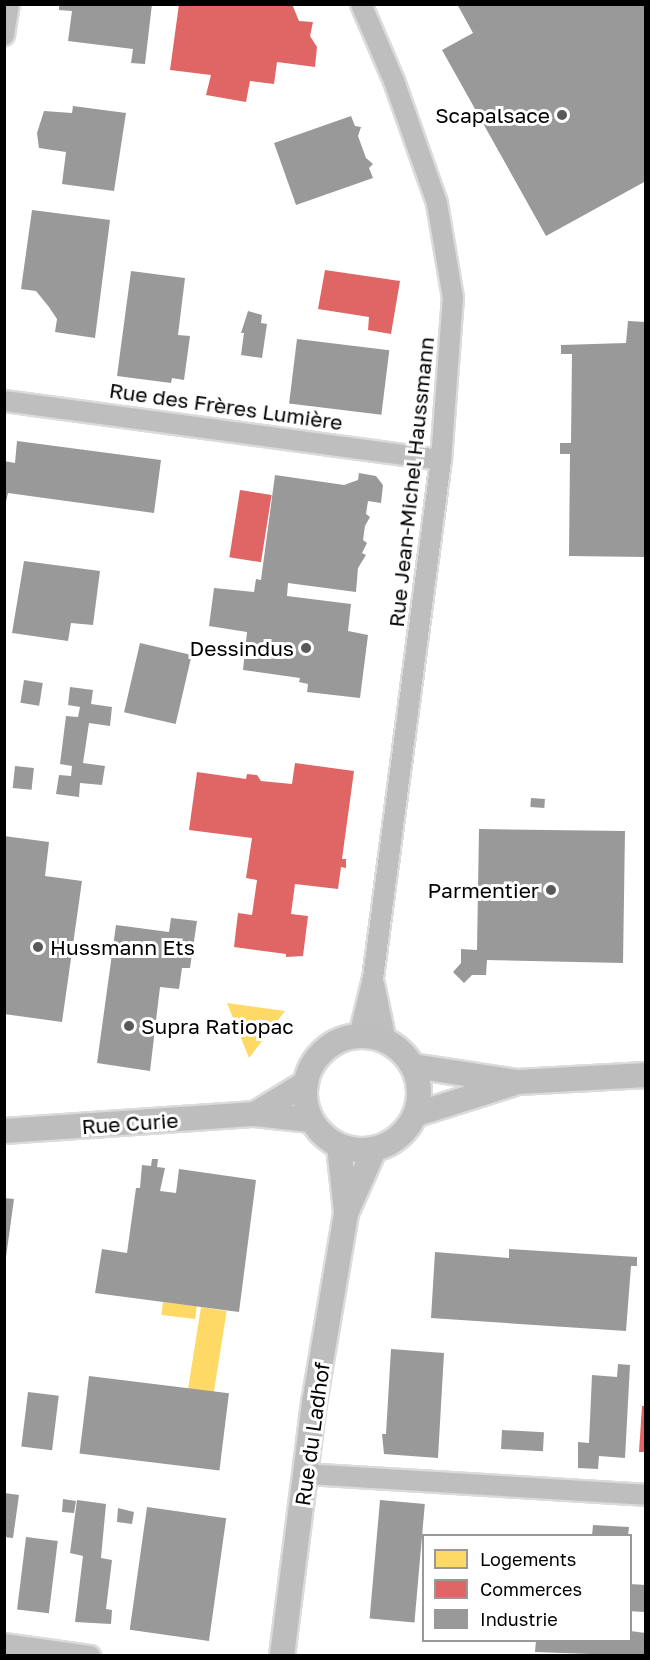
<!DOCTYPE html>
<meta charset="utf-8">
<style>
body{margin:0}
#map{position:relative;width:650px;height:1660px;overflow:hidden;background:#fff;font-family:"Golos Text",sans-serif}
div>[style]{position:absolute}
.homes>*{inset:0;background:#ffd966;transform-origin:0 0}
.shops>*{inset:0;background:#e06666;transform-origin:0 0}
.industry>*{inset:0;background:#999;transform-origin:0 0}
.roads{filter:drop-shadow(2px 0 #dbdbdb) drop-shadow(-2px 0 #dbdbdb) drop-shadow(0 2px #dbdbdb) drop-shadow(0 -2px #dbdbdb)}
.minor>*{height:20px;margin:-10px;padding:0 10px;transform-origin:10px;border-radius:10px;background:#bebebe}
.major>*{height:24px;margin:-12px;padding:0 12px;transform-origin:12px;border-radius:12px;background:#bdbdbd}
.major>.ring{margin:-12px;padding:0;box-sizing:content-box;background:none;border:24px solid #bdbdbd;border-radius:50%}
.dots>*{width:16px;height:16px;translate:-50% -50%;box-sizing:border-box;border:3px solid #fff;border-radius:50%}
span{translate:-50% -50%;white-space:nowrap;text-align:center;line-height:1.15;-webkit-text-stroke:6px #fff;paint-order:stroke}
.poi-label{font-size:21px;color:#000}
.right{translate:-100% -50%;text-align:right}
.left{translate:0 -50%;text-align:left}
.street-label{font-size:21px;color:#000}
.frame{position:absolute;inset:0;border:6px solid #000;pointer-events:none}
.legend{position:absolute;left:422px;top:1534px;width:210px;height:108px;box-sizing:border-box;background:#fff;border:2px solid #999;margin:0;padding:8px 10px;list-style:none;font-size:18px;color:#000}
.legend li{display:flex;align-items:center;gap:12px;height:30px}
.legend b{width:30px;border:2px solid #999}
</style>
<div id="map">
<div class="homes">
<div style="clip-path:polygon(227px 1003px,285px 1011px,249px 1058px)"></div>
<div style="left:163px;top:1302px;width:34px;height:13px;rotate:7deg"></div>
<div style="left:201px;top:1307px;width:26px;height:83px;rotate:9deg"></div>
</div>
<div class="shops">
<div style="clip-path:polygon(179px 4px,292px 4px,299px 21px,313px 22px,310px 36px,317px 47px,315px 67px,277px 62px,274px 84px,250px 81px,246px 102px,206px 95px,211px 75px,170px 70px)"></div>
<div style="clip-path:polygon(325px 270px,400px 281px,391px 334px,368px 330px,369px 317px,318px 309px)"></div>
<div style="left:240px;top:490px;width:32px;height:68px;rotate:9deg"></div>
<div style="clip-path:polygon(295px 763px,354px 771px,342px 859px,346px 859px,346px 868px,341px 867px,338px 889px,295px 884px,291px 914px,308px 916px,303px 956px,286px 957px,286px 954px,234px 947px,238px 913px,252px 915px,257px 880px,246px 878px,252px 838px,189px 830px,197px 772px,246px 779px,247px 774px,257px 775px,261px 781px,292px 784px)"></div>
<div style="clip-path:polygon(642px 1406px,646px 1406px,646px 1452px,639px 1452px)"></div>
</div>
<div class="industry">
<div style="clip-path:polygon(59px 4px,152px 4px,145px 64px,131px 63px,133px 49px,68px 41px,72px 11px,59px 10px)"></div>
<div style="clip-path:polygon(457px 4px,646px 4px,646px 181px,546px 236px,442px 50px,473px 33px)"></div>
<div style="clip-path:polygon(73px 106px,126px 113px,114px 191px,62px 184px,66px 152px,39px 148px,37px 133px,44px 111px,72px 113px)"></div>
<div style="clip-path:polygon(351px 116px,355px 126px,361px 127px,358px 136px,366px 158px,373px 164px,369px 168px,373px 178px,296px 205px,274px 143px)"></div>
<div style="clip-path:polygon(32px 210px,110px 220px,95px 338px,55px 332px,57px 319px,49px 307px,36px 291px,21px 289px)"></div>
<div style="clip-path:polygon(131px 271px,185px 278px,178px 335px,190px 336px,184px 380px,172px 378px,171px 383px,117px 376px)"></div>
<div style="clip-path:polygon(248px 311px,262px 315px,261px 323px,267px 324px,262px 358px,241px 355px,244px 333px,241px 333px)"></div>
<div style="clip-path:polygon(628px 321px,646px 322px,646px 557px,569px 556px,570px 454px,560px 454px,560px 443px,571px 443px,572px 354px,561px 354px,561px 345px,626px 343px)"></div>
<div style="left:297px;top:339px;width:93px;height:65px;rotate:7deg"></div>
<div style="clip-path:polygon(17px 441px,161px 460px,154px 513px,8px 493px,4px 510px,4px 461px,15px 463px)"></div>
<div style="clip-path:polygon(359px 473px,376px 476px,383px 485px,381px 503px,368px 501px,366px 514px,370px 517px,365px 526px,363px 540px,367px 543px,362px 553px,366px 555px,358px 568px,356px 592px,288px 583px,287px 596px,351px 604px,348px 631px,368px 635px,360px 698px,307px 692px,308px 684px,299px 682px,300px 678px,243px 670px,247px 632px,209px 626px,214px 588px,254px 592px,256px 579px,261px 580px,275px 475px,344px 485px,358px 480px)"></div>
<div style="clip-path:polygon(24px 561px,100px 571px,93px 625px,71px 623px,68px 641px,12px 633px)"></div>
<div style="left:140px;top:643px;width:53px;height:71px;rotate:13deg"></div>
<div style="left:24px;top:680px;width:19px;height:23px;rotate:9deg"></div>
<div style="clip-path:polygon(70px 687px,93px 690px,91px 704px,112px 707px,110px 726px,89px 723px,83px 763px,105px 766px,102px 785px,80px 783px,79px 797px,56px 794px,59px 775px,71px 776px,72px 766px,60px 764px,66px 716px,78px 717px,80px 707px,68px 705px)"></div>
<div style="left:15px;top:766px;width:19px;height:22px;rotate:6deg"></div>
<div style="left:531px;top:798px;width:14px;height:9px;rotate:4deg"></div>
<div style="clip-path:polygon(479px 829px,625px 831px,623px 963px,487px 960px,486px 975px,472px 975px,464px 983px,453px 972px,461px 963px,461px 949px,477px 950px)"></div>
<div style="clip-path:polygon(4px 836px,49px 842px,45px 876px,82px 881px,62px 1022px,4px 1014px)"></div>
<div style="clip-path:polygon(171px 918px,197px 921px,190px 968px,182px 968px,179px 989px,160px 987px,150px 1071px,97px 1063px,116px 925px,169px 932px)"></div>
<div style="clip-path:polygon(152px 1159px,158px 1159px,157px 1167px,165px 1168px,160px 1191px,176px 1193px,179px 1169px,256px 1180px,239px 1312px,95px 1293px,102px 1249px,127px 1253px,136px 1188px,140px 1188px,142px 1165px,151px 1166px)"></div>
<div style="clip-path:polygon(4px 1198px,14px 1199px,6px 1257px,4px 1257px)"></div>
<div style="clip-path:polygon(509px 1249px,637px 1257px,637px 1266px,631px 1266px,626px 1331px,431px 1318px,435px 1252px,509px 1258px)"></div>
<div style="clip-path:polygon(391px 1349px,444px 1353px,438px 1458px,384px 1454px,382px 1434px,386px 1434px)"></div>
<div style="clip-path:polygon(618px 1364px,630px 1365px,625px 1458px,599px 1456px,598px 1469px,578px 1468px,578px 1442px,589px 1443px,592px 1375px,617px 1377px)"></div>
<div style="left:89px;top:1376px;width:141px;height:78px;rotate:7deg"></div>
<div style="left:28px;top:1392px;width:31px;height:55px;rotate:7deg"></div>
<div style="left:502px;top:1430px;width:42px;height:19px;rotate:3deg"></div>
<div style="clip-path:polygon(4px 1493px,19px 1495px,13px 1538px,4px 1537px)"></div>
<div style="clip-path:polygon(63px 1499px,76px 1501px,74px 1513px,62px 1512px)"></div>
<div style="clip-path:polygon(77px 1500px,106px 1504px,101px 1558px,112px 1560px,106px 1609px,112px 1610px,111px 1624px,75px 1622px,83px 1556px,70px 1553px)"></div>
<div style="left:380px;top:1500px;width:45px;height:119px;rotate:5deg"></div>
<div style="left:147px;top:1507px;width:80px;height:124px;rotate:8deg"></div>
<div style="clip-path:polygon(118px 1508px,134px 1512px,132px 1524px,117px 1522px)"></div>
<div style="clip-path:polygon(593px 1525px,629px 1527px,628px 1536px,592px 1536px)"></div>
<div style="left:26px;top:1537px;width:32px;height:73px;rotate:7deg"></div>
<div style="left:630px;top:1584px;width:16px;height:27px;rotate:4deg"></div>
<div style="clip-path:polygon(630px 1631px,646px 1633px,646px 1656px,535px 1652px,536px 1640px,630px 1640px)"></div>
</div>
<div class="roads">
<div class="minor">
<div style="left:4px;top:35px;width:31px;rotate:-81deg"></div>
<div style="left:4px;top:401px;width:441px;rotate:7.7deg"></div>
<div style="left:374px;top:984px;width:58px;rotate:78.1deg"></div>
<div style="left:359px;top:1036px;width:60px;rotate:-76.4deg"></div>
<div style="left:373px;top:978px;width:522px;rotate:-82.52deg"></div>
<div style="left:441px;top:460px;width:162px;rotate:-85.8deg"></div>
<div style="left:453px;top:298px;width:96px;rotate:-99.6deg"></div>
<div style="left:437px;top:203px;width:129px;rotate:-109.4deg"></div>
<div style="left:394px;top:81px;width:84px;rotate:-113.2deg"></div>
<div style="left:306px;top:1474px;width:341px;rotate:3.5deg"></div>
<div style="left:4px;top:1644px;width:87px;rotate:7.9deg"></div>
</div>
<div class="major">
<div class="ring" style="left:305px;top:1036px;width:90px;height:90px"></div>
<div style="left:413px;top:1066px;width:106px;rotate:8.7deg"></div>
<div style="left:518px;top:1082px;width:128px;rotate:-3.1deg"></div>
<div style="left:255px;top:1114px;width:60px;rotate:-31.3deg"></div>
<div style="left:417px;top:1114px;width:100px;rotate:-17.5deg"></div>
<div style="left:4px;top:1131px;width:252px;rotate:-3.9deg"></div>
<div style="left:255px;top:1114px;width:56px;rotate:6.1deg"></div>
<div style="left:339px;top:1146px;width:65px;rotate:83.9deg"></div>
<div style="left:282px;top:1656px;width:255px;rotate:-82.8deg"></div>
<div style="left:314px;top:1403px;width:193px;rotate:-80.4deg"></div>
<div style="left:346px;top:1213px;width:69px;rotate:-66deg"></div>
</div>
</div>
<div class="dots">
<div style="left:562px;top:115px;background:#595959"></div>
<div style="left:306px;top:648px;background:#595959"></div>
<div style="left:551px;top:890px;background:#595959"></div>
<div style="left:38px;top:947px;background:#595959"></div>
<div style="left:129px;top:1026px;background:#595959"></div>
</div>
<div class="poi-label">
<span class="right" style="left:550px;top:115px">Scapalsace</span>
<span class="right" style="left:294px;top:648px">Dessindus</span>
<span class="right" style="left:539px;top:890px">Parmentier</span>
<span class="left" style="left:50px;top:947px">Hussmann Ets</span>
<span class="left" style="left:141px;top:1026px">Supra Ratiopac</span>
</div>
<div class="street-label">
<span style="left:226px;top:406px;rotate:8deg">Rue des Frères Lumière</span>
<span style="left:411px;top:482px;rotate:-84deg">Rue Jean-Michel Haussmann</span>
<span style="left:130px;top:1123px;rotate:-4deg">Rue Curie</span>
<span style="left:312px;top:1434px;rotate:-82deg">Rue du Ladhof</span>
</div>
<div class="frame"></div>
<ul class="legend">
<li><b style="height:16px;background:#ffd966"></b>Logements</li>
<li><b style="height:16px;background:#e06666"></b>Commerces</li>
<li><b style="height:16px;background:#999"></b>Industrie</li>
</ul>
</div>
